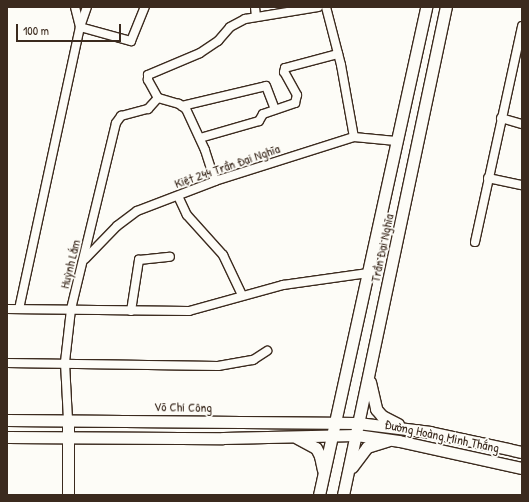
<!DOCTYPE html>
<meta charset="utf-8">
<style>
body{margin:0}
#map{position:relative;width:529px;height:502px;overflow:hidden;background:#fdfcf7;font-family:"Patrick Hand",sans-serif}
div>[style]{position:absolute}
.roads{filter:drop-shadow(1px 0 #3b2a1e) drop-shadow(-1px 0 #3b2a1e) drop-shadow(0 1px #3b2a1e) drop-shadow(0 -1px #3b2a1e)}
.street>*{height:8px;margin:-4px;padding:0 4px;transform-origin:4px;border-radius:4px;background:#fdfcf7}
.secondary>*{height:11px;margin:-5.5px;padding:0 5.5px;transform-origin:5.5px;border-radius:5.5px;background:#fdfcf7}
span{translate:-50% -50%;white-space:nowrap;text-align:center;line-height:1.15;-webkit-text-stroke:3.5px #fdfcf7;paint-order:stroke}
.street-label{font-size:13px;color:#3b2a1e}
.frame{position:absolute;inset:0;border:8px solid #3b2a1e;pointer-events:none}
.scale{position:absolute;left:16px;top:24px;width:105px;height:18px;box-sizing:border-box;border:2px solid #3b2a1e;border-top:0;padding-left:5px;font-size:12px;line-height:14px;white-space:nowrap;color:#3b2a1e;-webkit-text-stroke:3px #fdfcf7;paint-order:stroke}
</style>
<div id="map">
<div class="roads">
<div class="street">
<div style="left:75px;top:7px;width:21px;rotate:76deg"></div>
<div style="left:255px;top:7px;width:10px;rotate:84deg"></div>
<div style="left:326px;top:7px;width:60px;rotate:75.5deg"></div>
<div style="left:341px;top:65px;width:73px;rotate:79.8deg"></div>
<div style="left:80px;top:27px;width:53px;rotate:15.4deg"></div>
<div style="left:131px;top:41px;width:37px;rotate:-68deg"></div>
<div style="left:182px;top:106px;width:86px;rotate:-13.4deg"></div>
<div style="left:266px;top:86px;width:25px;rotate:69deg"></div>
<div style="left:501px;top:118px;width:22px;rotate:16deg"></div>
<div style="left:200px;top:138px;width:61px;rotate:-16.1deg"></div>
<div style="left:259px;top:121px;width:8px;rotate:-60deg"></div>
<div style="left:263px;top:114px;width:34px;rotate:-19deg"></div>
<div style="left:295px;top:103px;width:8px;rotate:-76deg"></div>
<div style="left:297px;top:95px;width:26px;rotate:-119deg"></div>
<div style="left:284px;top:72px;width:4px;rotate:-76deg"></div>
<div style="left:285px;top:68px;width:55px;rotate:-14.8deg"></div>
<div style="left:488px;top:178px;width:35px;rotate:12deg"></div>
<div style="left:215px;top:181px;width:33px;rotate:-108deg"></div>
<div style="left:205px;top:150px;width:45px;rotate:-114.9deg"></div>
<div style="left:186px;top:109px;width:9px;rotate:-144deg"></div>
<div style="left:179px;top:104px;width:22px;rotate:-164deg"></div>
<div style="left:158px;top:98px;width:21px;rotate:-119deg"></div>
<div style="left:148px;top:80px;width:5px;rotate:-90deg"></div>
<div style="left:148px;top:75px;width:56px;rotate:-22.9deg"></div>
<div style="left:200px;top:53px;width:22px;rotate:-34deg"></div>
<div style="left:218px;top:41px;width:18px;rotate:-49deg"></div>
<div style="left:230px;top:27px;width:17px;rotate:-28deg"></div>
<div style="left:245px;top:19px;width:74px;rotate:-9.3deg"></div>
<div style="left:178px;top:196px;width:21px;rotate:65deg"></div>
<div style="left:187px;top:215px;width:54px;rotate:48deg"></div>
<div style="left:223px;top:255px;width:44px;rotate:64.6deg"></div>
<div style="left:475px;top:242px;width:221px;rotate:-77.7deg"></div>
<div style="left:85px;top:259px;width:46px;rotate:-45.9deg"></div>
<div style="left:117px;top:226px;width:25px;rotate:-37deg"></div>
<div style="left:137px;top:211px;width:84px;rotate:-21deg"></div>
<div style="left:215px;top:181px;width:146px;rotate:-17.6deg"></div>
<div style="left:354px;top:137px;width:42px;rotate:5.4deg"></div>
<div style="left:7px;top:309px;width:182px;rotate:0.6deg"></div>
<div style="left:189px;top:311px;width:98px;rotate:-15.5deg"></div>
<div style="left:283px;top:285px;width:86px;rotate:-8deg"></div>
<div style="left:19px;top:309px;width:289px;rotate:-77.8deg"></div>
<div style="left:80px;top:27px;width:21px;rotate:-71deg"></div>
<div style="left:131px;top:311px;width:52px;rotate:-81.1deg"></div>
<div style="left:139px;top:260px;width:31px;rotate:-6deg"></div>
<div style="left:7px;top:363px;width:211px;rotate:0.8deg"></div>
<div style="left:218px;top:366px;width:36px;rotate:-10deg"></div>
<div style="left:253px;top:360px;width:17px;rotate:-33deg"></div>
<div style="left:68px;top:420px;width:58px;rotate:-93deg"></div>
<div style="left:65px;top:362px;width:53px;rotate:-83.5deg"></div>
<div style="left:71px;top:309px;width:191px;rotate:-76.4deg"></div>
<div style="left:116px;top:123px;width:9px;rotate:-54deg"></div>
<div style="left:121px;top:116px;width:28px;rotate:-15deg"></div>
<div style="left:148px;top:109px;width:15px;rotate:-48deg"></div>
</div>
<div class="secondary">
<div style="left:370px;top:382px;width:28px;rotate:77deg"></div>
<div style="left:376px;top:409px;width:9px;rotate:49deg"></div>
<div style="left:382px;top:416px;width:18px;rotate:27deg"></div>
<div style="left:7px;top:420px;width:351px;rotate:0.5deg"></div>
<div style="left:358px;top:423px;width:73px;rotate:7.1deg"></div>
<div style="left:430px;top:432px;width:94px;rotate:12.3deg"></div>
<div style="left:68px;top:420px;width:75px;rotate:90deg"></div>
<div style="left:7px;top:437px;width:216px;rotate:0.3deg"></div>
<div style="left:223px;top:438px;width:133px;rotate:-1.3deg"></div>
<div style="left:356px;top:435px;width:43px;rotate:7.9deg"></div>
<div style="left:399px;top:441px;width:126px;rotate:12.4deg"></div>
<div style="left:297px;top:438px;width:21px;rotate:28deg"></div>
<div style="left:316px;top:448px;width:9px;rotate:63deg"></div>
<div style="left:320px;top:456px;width:14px;rotate:78deg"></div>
<div style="left:352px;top:467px;width:25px;rotate:-53deg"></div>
<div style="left:367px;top:447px;width:21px;rotate:-17deg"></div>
<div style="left:319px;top:495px;width:500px;rotate:-77.6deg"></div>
<div style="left:343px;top:495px;width:499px;rotate:-78.1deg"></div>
</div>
</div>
<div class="street-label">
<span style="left:227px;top:166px;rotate:-19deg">Kiệt 244 Trần Đại Nghĩa</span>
<span style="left:382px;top:248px;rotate:-78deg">Trần Đại Nghĩa</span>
<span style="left:70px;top:264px;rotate:-76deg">Huỳnh Lắm</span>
<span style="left:183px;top:407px;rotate:1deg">Võ Chí Công</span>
<span style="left:442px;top:436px;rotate:12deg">Đường Hoàng Minh Thắng</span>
</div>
<div class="frame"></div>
<div class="scale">100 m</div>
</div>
